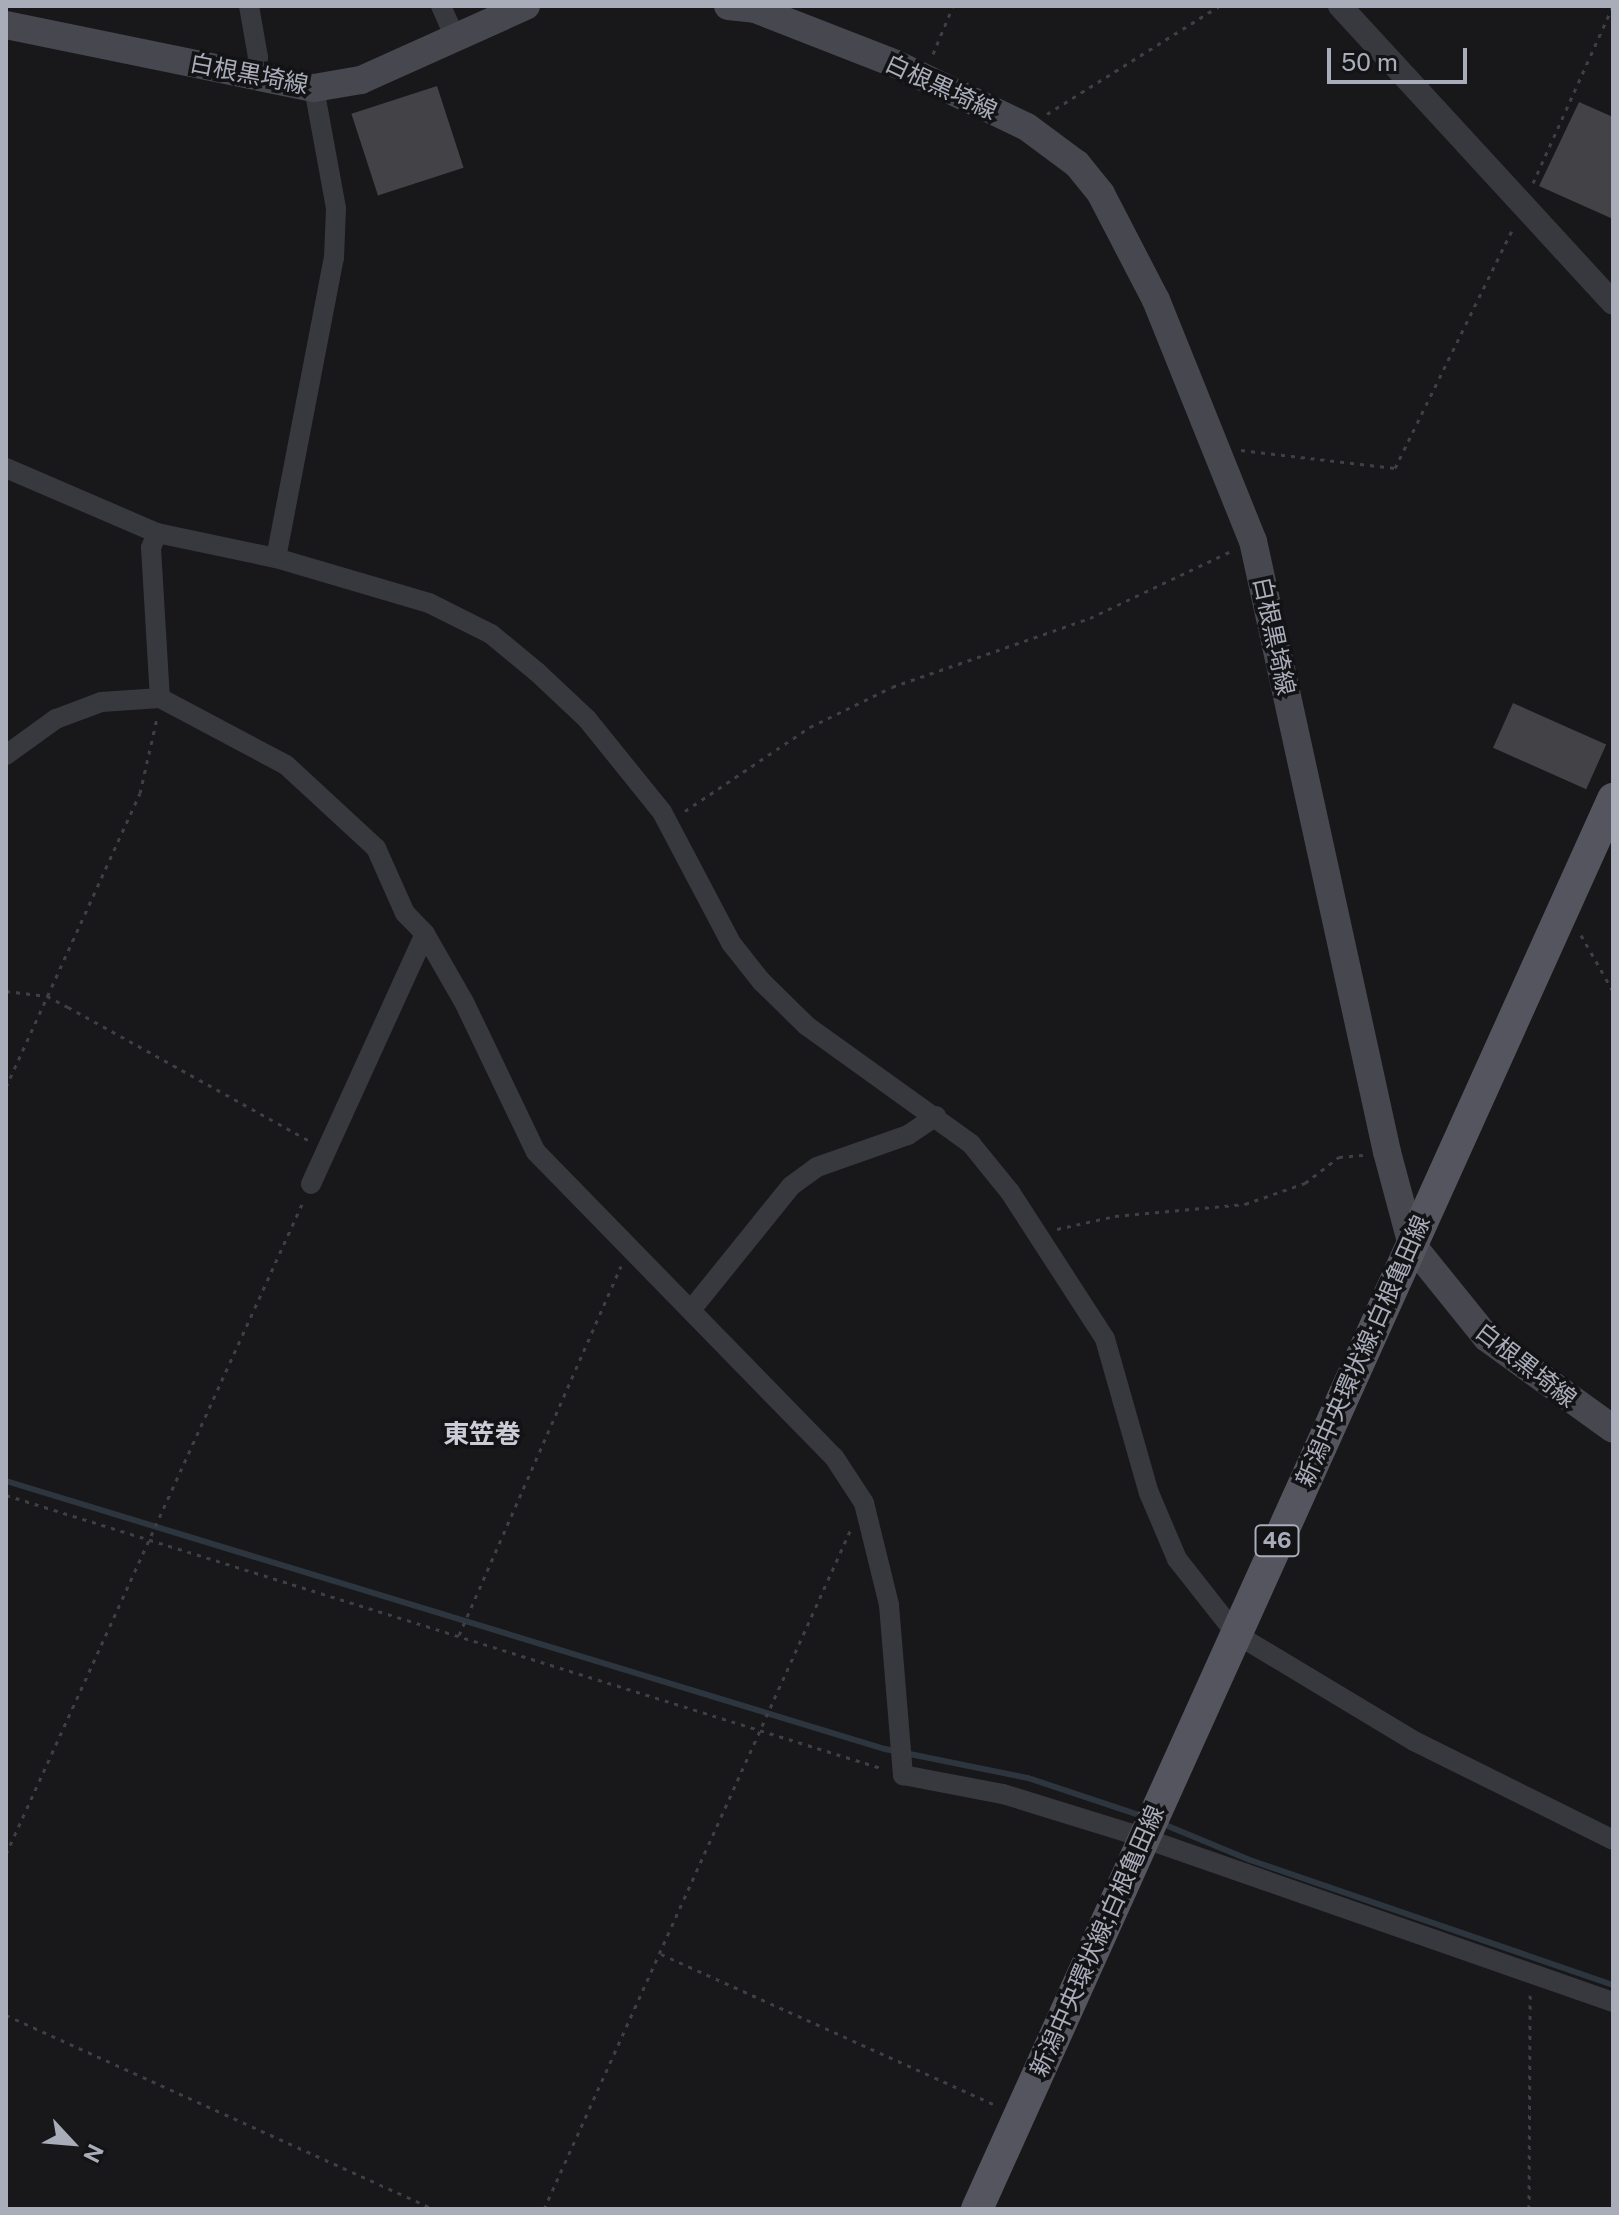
<!DOCTYPE html>
<meta charset="utf-8">
<style>
body{margin:0}
#map{position:relative;width:1619px;height:2215px;overflow:hidden;background:#18171a;font-family:"Public Sans","Noto Sans JP",sans-serif}
div>[style]{position:absolute}
.stream>*{height:6px;margin:-3px;padding:0 3px;transform-origin:3px;border-radius:3px;background:#2d353e}
.building>*{inset:0;background:#424247;transform-origin:0 0}
.path>*{height:3px;margin-top:-1.5px;transform-origin:0;background:repeating-linear-gradient(90deg,#3e4046 0 4px,transparent 0 10px)}
.minor>*{height:20px;margin:-10px;padding:0 10px;transform-origin:10px;border-radius:10px;background:#38393f}
.tertiary>*{height:24px;margin:-12px;padding:0 12px;transform-origin:12px;border-radius:12px;background:#38393f}
.secondary>*{height:28px;margin:-14px;padding:0 14px;transform-origin:14px;border-radius:14px;background:#46474f}
.primary>*{height:32px;margin:-16px;padding:0 16px;transform-origin:16px;border-radius:16px;background:#54555e}
span{translate:-50% -50%;white-space:nowrap;text-align:center;line-height:1.15;-webkit-text-stroke:7px #131215;paint-order:stroke}
.shield-label span{padding:2px 6px;background:#131215;border:2px solid;border-radius:6px;-webkit-text-stroke-width:0}
.shield-label{font-size:22px;color:#a9adba;font-weight:700}
.street-label{font-size:24px;color:#a9adba}
.neighbourhood-label{font-size:26px;color:#cbccd6;font-weight:700}
.frame{position:absolute;inset:0;border:8px solid #a9adba;pointer-events:none}
.north{position:absolute;left:32px;top:2103px;width:80px;height:80px;-webkit-text-stroke:6px #131215;paint-order:stroke;rotate:116deg;font-size:22px;font-weight:700;line-height:32px;text-align:center;color:#a9adba}
.north::after{content:'';display:block;margin:auto;width:28px;height:36px;background:#a9adba;clip-path:polygon(50% 0,100% 100%,50% 72%,0 100%)}
.scale{position:absolute;left:1327px;top:48px;width:140px;height:36px;box-sizing:border-box;border:4px solid #a9adba;border-top:0;padding-left:10px;font-size:24px;line-height:28px;white-space:nowrap;color:#a9adba;-webkit-text-stroke:6px #131215;paint-order:stroke}
</style>
<div id="map">
<div class="stream">
<div style="left:6px;top:1481px;width:919px;rotate:16.96deg"></div>
<div style="left:885px;top:1749px;width:146px;rotate:11.5deg"></div>
<div style="left:1028px;top:1778px;width:123px;rotate:18.4deg"></div>
<div style="left:1163px;top:1824px;width:94px;rotate:22.5deg"></div>
<div style="left:1250px;top:1860px;width:384px;rotate:19deg"></div>
</div>
<div class="building">
<div style="left:437px;top:86px;width:86px;height:90px;rotate:72deg"></div>
<div style="clip-path:polygon(1579px 102px,1613px 117px,1613px 219px,1539px 186px)"></div>
<div style="left:1513px;top:703px;width:102px;height:49px;rotate:24deg"></div>
</div>
<div class="path">
<div style="left:933px;top:54px;width:52px;rotate:-67.4deg"></div>
<div style="left:1047px;top:114px;width:203px;rotate:-32.1deg"></div>
<div style="left:1533px;top:183px;width:194px;rotate:-65.7deg"></div>
<div style="left:1241px;top:450px;width:155px;rotate:6.7deg"></div>
<div style="left:1395px;top:468px;width:270px;rotate:-63.8deg"></div>
<div style="left:685px;top:811px;width:151px;rotate:-33.9deg"></div>
<div style="left:810px;top:727px;width:91px;rotate:-26deg"></div>
<div style="left:892px;top:687px;width:210px;rotate:-19.2deg"></div>
<div style="left:1090px;top:618px;width:156px;rotate:-25.4deg"></div>
<div style="left:1581px;top:935px;width:64px;rotate:60.3deg"></div>
<div style="left:6px;top:991px;width:41px;rotate:7deg"></div>
<div style="left:47px;top:996px;width:24px;rotate:28deg"></div>
<div style="left:68px;top:1007px;width:277px;rotate:29deg"></div>
<div style="left:6px;top:1087px;width:323px;rotate:-65.5deg"></div>
<div style="left:140px;top:793px;width:77px;rotate:-77.2deg"></div>
<div style="left:1057px;top:1229px;width:59px;rotate:-12.6deg"></div>
<div style="left:1115px;top:1216px;width:131px;rotate:-5.3deg"></div>
<div style="left:1245px;top:1204px;width:64px;rotate:-19.3deg"></div>
<div style="left:1305px;top:1183px;width:43px;rotate:-37.4deg"></div>
<div style="left:1339px;top:1157px;width:24px;rotate:-5deg"></div>
<div style="left:6px;top:1495px;width:920px;rotate:17.33deg"></div>
<div style="left:459px;top:1635px;width:403px;rotate:-66.3deg"></div>
<div style="left:6px;top:1854px;width:716px;rotate:-65.51deg"></div>
<div style="left:661px;top:1954px;width:369px;rotate:24.3deg"></div>
<div style="left:6px;top:2015px;width:469px;rotate:24.4deg"></div>
<div style="left:544px;top:2209px;width:744px;rotate:-65.71deg"></div>
<div style="left:1529px;top:2209px;width:214px;rotate:-89.7deg"></div>
</div>
<div class="minor">
<div style="left:249px;top:6px;width:52px;rotate:80deg"></div>
<div style="left:258px;top:57px;width:17px;rotate:100deg"></div>
<div style="left:441px;top:6px;width:32px;rotate:66deg"></div>
<div style="left:6px;top:468px;width:164px;rotate:23.3deg"></div>
<div style="left:157px;top:533px;width:122px;rotate:11.9deg"></div>
<div style="left:276px;top:558px;width:159px;rotate:16.4deg"></div>
<div style="left:429px;top:603px;width:69px;rotate:26.6deg"></div>
<div style="left:491px;top:634px;width:60px;rotate:39.6deg"></div>
<div style="left:537px;top:672px;width:69px;rotate:43.2deg"></div>
<div style="left:587px;top:719px;width:119px;rotate:51.1deg"></div>
<div style="left:662px;top:812px;width:148px;rotate:62.2deg"></div>
<div style="left:731px;top:943px;width:48px;rotate:51.7deg"></div>
<div style="left:761px;top:981px;width:64px;rotate:44.4deg"></div>
<div style="left:807px;top:1026px;width:202px;rotate:35.7deg"></div>
<div style="left:971px;top:1144px;width:62px;rotate:50.9deg"></div>
<div style="left:1010px;top:1192px;width:175px;rotate:57.1deg"></div>
<div style="left:1105px;top:1339px;width:160px;rotate:74.1deg"></div>
<div style="left:1149px;top:1493px;width:72px;rotate:67deg"></div>
<div style="left:1177px;top:1559px;width:95px;rotate:51.8deg"></div>
<div style="left:1236px;top:1634px;width:208px;rotate:31deg"></div>
<div style="left:1414px;top:1741px;width:222px;rotate:26.4deg"></div>
<div style="left:157px;top:533px;width:16px;rotate:112deg"></div>
<div style="left:151px;top:548px;width:150px;rotate:86.6deg"></div>
<div style="left:276px;top:558px;width:306px;rotate:-79.1deg"></div>
<div style="left:334px;top:258px;width:50px;rotate:-87.7deg"></div>
<div style="left:336px;top:208px;width:122px;rotate:-100.4deg"></div>
<div style="left:6px;top:755px;width:62px;rotate:-35.8deg"></div>
<div style="left:56px;top:719px;width:48px;rotate:-20.7deg"></div>
<div style="left:101px;top:702px;width:59px;rotate:-3.9deg"></div>
<div style="left:160px;top:698px;width:143px;rotate:28deg"></div>
<div style="left:286px;top:765px;width:122px;rotate:42.7deg"></div>
<div style="left:376px;top:848px;width:71px;rotate:66deg"></div>
<div style="left:405px;top:913px;width:29px;rotate:46deg"></div>
<div style="left:425px;top:934px;width:78px;rotate:60.2deg"></div>
<div style="left:464px;top:1002px;width:166px;rotate:64.4deg"></div>
<div style="left:536px;top:1152px;width:426px;rotate:45.7deg"></div>
<div style="left:834px;top:1457px;width:55px;rotate:56.9deg"></div>
<div style="left:864px;top:1503px;width:105px;rotate:76.2deg"></div>
<div style="left:889px;top:1605px;width:171px;rotate:85.3deg"></div>
<div style="left:903px;top:1775px;width:102px;rotate:10.8deg"></div>
<div style="left:1003px;top:1794px;width:132px;rotate:17.2deg"></div>
<div style="left:1129px;top:1833px;width:513px;rotate:19.25deg"></div>
<div style="left:311px;top:1184px;width:275px;rotate:-65.5deg"></div>
<div style="left:691px;top:1310px;width:159px;rotate:-51.1deg"></div>
<div style="left:791px;top:1186px;width:32px;rotate:-36deg"></div>
<div style="left:817px;top:1167px;width:96px;rotate:-19.4deg"></div>
<div style="left:908px;top:1135px;width:34px;rotate:-34deg"></div>
</div>
<div class="tertiary">
<div style="left:1340px;top:6px;width:403px;rotate:47.4deg"></div>
</div>
<div class="secondary">
<div style="left:728px;top:6px;width:27px;rotate:6deg"></div>
<div style="left:755px;top:9px;width:151px;rotate:21.3deg"></div>
<div style="left:896px;top:64px;width:145px;rotate:25.7deg"></div>
<div style="left:1027px;top:127px;width:62px;rotate:36.5deg"></div>
<div style="left:1077px;top:164px;width:38px;rotate:51deg"></div>
<div style="left:1101px;top:194px;width:119px;rotate:62.6deg"></div>
<div style="left:1156px;top:300px;width:260px;rotate:68.1deg"></div>
<div style="left:1253px;top:541px;width:626px;rotate:77.63deg"></div>
<div style="left:1387px;top:1152px;width:96px;rotate:75deg"></div>
<div style="left:1412px;top:1245px;width:119px;rotate:51.1deg"></div>
<div style="left:1487px;top:1338px;width:155px;rotate:35.8deg"></div>
<div style="left:6px;top:25px;width:314px;rotate:11.6deg"></div>
<div style="left:314px;top:88px;width:48px;rotate:-9.7deg"></div>
<div style="left:361px;top:80px;width:181px;rotate:-24.2deg"></div>
</div>
<div class="primary">
<div style="left:977px;top:2209px;width:1547px;rotate:-65.72deg"></div>
</div>
<div class="shield-label">
<span style="left:1277px;top:1541px">46</span>
</div>
<div class="street-label">
<span style="left:249px;top:74px;rotate:11deg">白根黒埼線</span>
<span style="left:941px;top:87px;rotate:25deg">白根黒埼線</span>
<span style="left:1274px;top:636px;rotate:78deg">白根黒埼線</span>
<span style="left:1363px;top:1351px;rotate:-66deg">新潟中央環状線;白根亀田線</span>
<span style="left:1526px;top:1365px;rotate:38deg">白根黒埼線</span>
<span style="left:1097px;top:1941px;rotate:-66deg">新潟中央環状線;白根亀田線</span>
</div>
<div class="neighbourhood-label">
<span style="left:482px;top:1434px">東笠巻</span>
</div>
<div class="frame"></div>
<div class="north">N</div>
<div class="scale">50 m</div>
</div>
